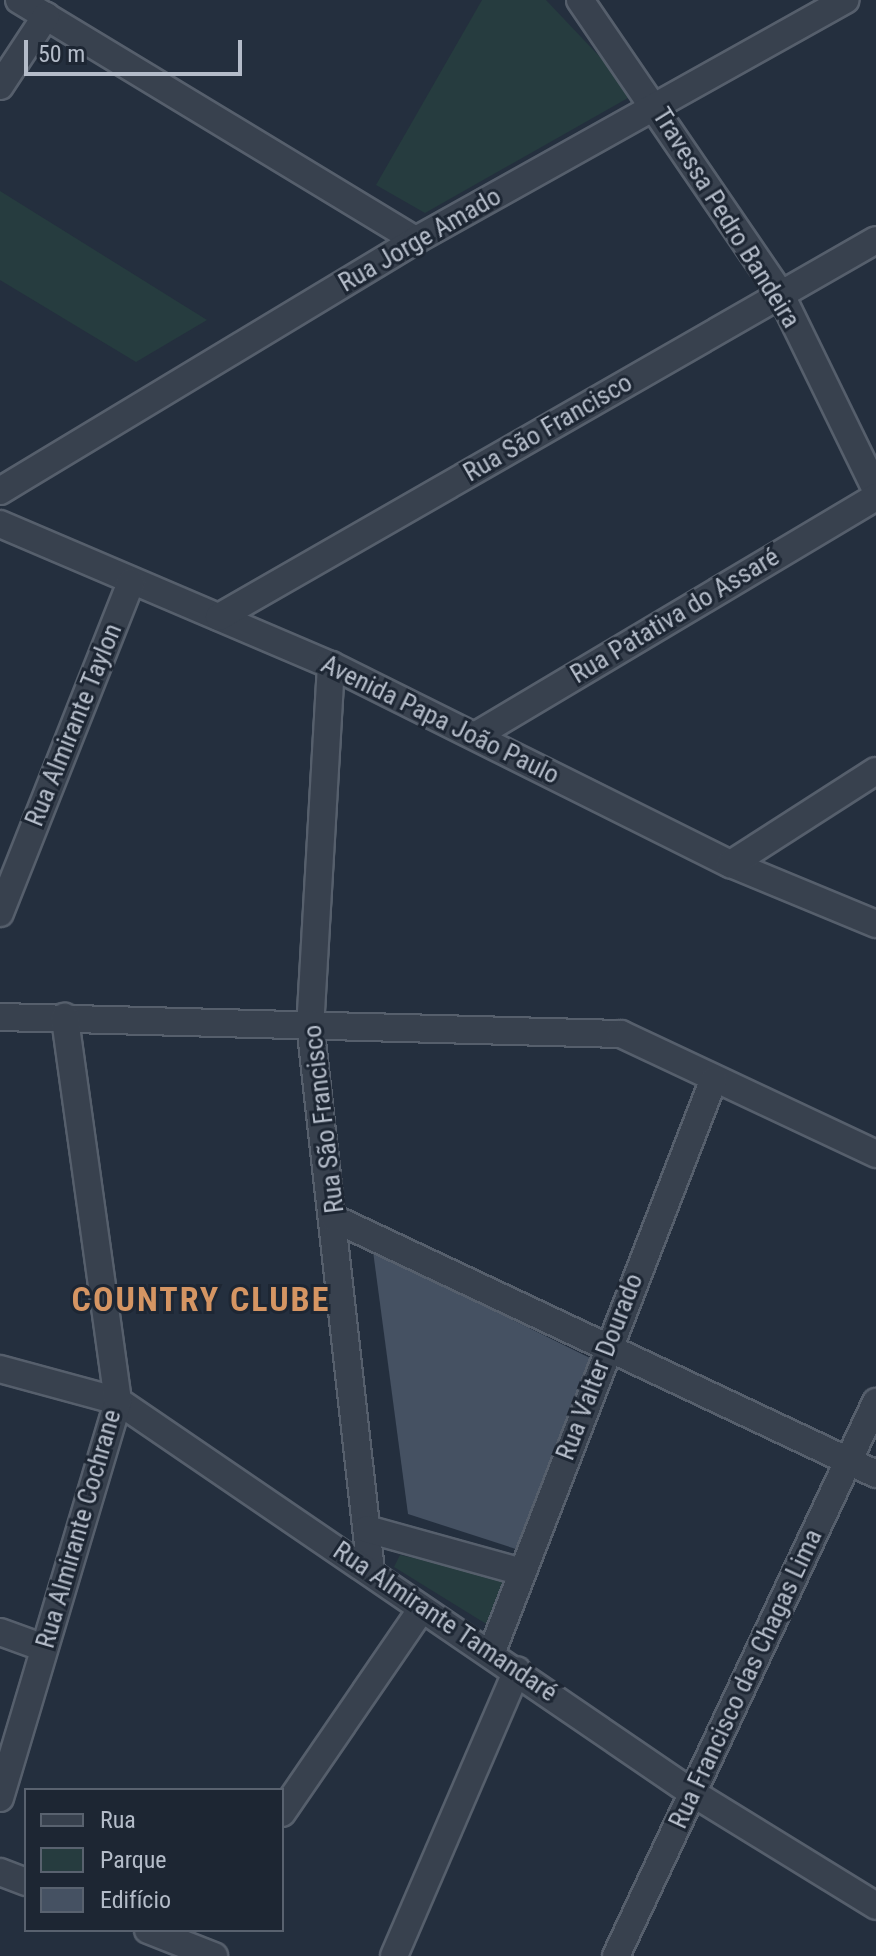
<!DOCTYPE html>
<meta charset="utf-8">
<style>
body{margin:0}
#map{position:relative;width:876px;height:1956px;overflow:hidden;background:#242f3e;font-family:"Roboto Condensed",sans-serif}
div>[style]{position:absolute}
.green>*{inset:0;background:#263c3f}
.building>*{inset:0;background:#455162}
.roads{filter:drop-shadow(2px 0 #565f6c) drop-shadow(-2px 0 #565f6c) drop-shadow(0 2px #565f6c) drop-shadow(0 -2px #565f6c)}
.street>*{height:26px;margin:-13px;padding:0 13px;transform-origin:13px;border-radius:13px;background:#38414e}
span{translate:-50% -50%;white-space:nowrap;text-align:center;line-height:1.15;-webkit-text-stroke:6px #1d2633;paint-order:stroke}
.street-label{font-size:26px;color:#b4bcc9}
.district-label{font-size:34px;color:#d59563;font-weight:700;letter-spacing:2px}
.legend{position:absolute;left:24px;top:1788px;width:260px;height:144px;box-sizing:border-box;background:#1d2633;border:2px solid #59626f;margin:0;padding:10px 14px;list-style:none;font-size:24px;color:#b4bcc9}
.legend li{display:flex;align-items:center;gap:16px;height:40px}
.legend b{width:40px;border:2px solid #59626f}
.scale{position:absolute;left:24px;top:40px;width:218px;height:36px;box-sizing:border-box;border:4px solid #b4bcc9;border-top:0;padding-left:10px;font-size:24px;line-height:28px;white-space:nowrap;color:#b4bcc9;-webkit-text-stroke:6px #1d2633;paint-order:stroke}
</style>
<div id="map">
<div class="green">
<div style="clip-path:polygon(482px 0,546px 0,635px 94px,425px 213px,376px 185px)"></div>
<div style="clip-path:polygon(0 191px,207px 320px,136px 362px,0 280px)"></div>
<div style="clip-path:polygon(400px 1555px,514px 1579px,496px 1630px,394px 1567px)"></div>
</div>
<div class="building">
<div style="clip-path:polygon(373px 1251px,592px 1359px,522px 1551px,408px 1514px)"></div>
</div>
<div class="roads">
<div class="street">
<div style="left:19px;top:0;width:464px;rotate:31.2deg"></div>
<div style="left:580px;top:0;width:357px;rotate:55.7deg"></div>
<div style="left:781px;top:295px;width:217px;rotate:64deg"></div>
<div style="left:0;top:86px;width:84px;rotate:-56.7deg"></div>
<div style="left:0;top:491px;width:486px;rotate:-31.1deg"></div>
<div style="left:416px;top:240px;width:492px;rotate:-29.2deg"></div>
<div style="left:0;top:524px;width:360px;rotate:23.1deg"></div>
<div style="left:331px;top:665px;width:447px;rotate:26.5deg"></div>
<div style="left:731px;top:864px;width:157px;rotate:22.5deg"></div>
<div style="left:219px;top:617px;width:757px;rotate:-29.85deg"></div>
<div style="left:331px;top:665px;width:360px;rotate:93.3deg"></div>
<div style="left:310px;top:1024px;width:550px;rotate:83.64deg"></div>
<div style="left:475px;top:736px;width:467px;rotate:-30.8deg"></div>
<div style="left:731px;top:864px;width:172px;rotate:-32.7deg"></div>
<div style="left:0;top:913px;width:356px;rotate:-68.4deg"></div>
<div style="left:0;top:1017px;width:621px;rotate:1.57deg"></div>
<div style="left:621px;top:1034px;width:282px;rotate:25.2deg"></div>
<div style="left:335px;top:1219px;width:598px;rotate:25.24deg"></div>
<div style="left:0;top:1369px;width:122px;rotate:15.2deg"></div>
<div style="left:118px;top:1401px;width:694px;rotate:34.31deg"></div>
<div style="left:691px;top:1792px;width:217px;rotate:31.6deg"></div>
<div style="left:367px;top:1529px;width:161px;rotate:15.5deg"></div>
<div style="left:0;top:1632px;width:47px;rotate:20deg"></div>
<div style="left:491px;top:1654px;width:615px;rotate:-68.82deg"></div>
<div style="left:0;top:1798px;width:414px;rotate:-73.4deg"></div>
<div style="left:118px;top:1401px;width:388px;rotate:-97.9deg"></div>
<div style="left:282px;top:1813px;width:246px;rotate:-55.6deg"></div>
<div style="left:0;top:1872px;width:28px;rotate:21deg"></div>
<div style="left:148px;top:1930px;width:71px;rotate:21.5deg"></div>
<div style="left:394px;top:1956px;width:311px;rotate:-66.7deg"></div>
<div style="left:616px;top:1956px;width:612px;rotate:-64.86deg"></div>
</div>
</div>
<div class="street-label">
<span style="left:726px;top:218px;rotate:58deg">Travessa Pedro Bandeira</span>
<span style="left:420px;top:240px;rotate:-30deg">Rua Jorge Amado</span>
<span style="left:548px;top:428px;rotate:-30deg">Rua São Francisco</span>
<span style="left:675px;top:616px;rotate:-31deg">Rua Patativa do Assaré</span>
<span style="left:440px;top:720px;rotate:26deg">Avenida Papa João Paulo</span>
<span style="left:74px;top:725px;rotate:-68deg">Rua Almirante Taylon</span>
<span style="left:324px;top:1119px;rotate:-97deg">Rua São Francisco</span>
<span style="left:600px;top:1367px;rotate:-69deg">Rua Valter Dourado</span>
<span style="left:79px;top:1529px;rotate:-74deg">Rua Almirante Cochrane</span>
<span style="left:445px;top:1622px;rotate:34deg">Rua Almirante Tamandaré</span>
<span style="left:746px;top:1679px;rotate:-65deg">Rua Francisco das Chagas Lima</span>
</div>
<div class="district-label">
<span style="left:201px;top:1300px">COUNTRY CLUBE</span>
</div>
<ul class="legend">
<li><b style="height:10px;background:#38414e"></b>Rua</li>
<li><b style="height:22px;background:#263c3f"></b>Parque</li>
<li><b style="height:22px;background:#455162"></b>Edifício</li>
</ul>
<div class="scale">50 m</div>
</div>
